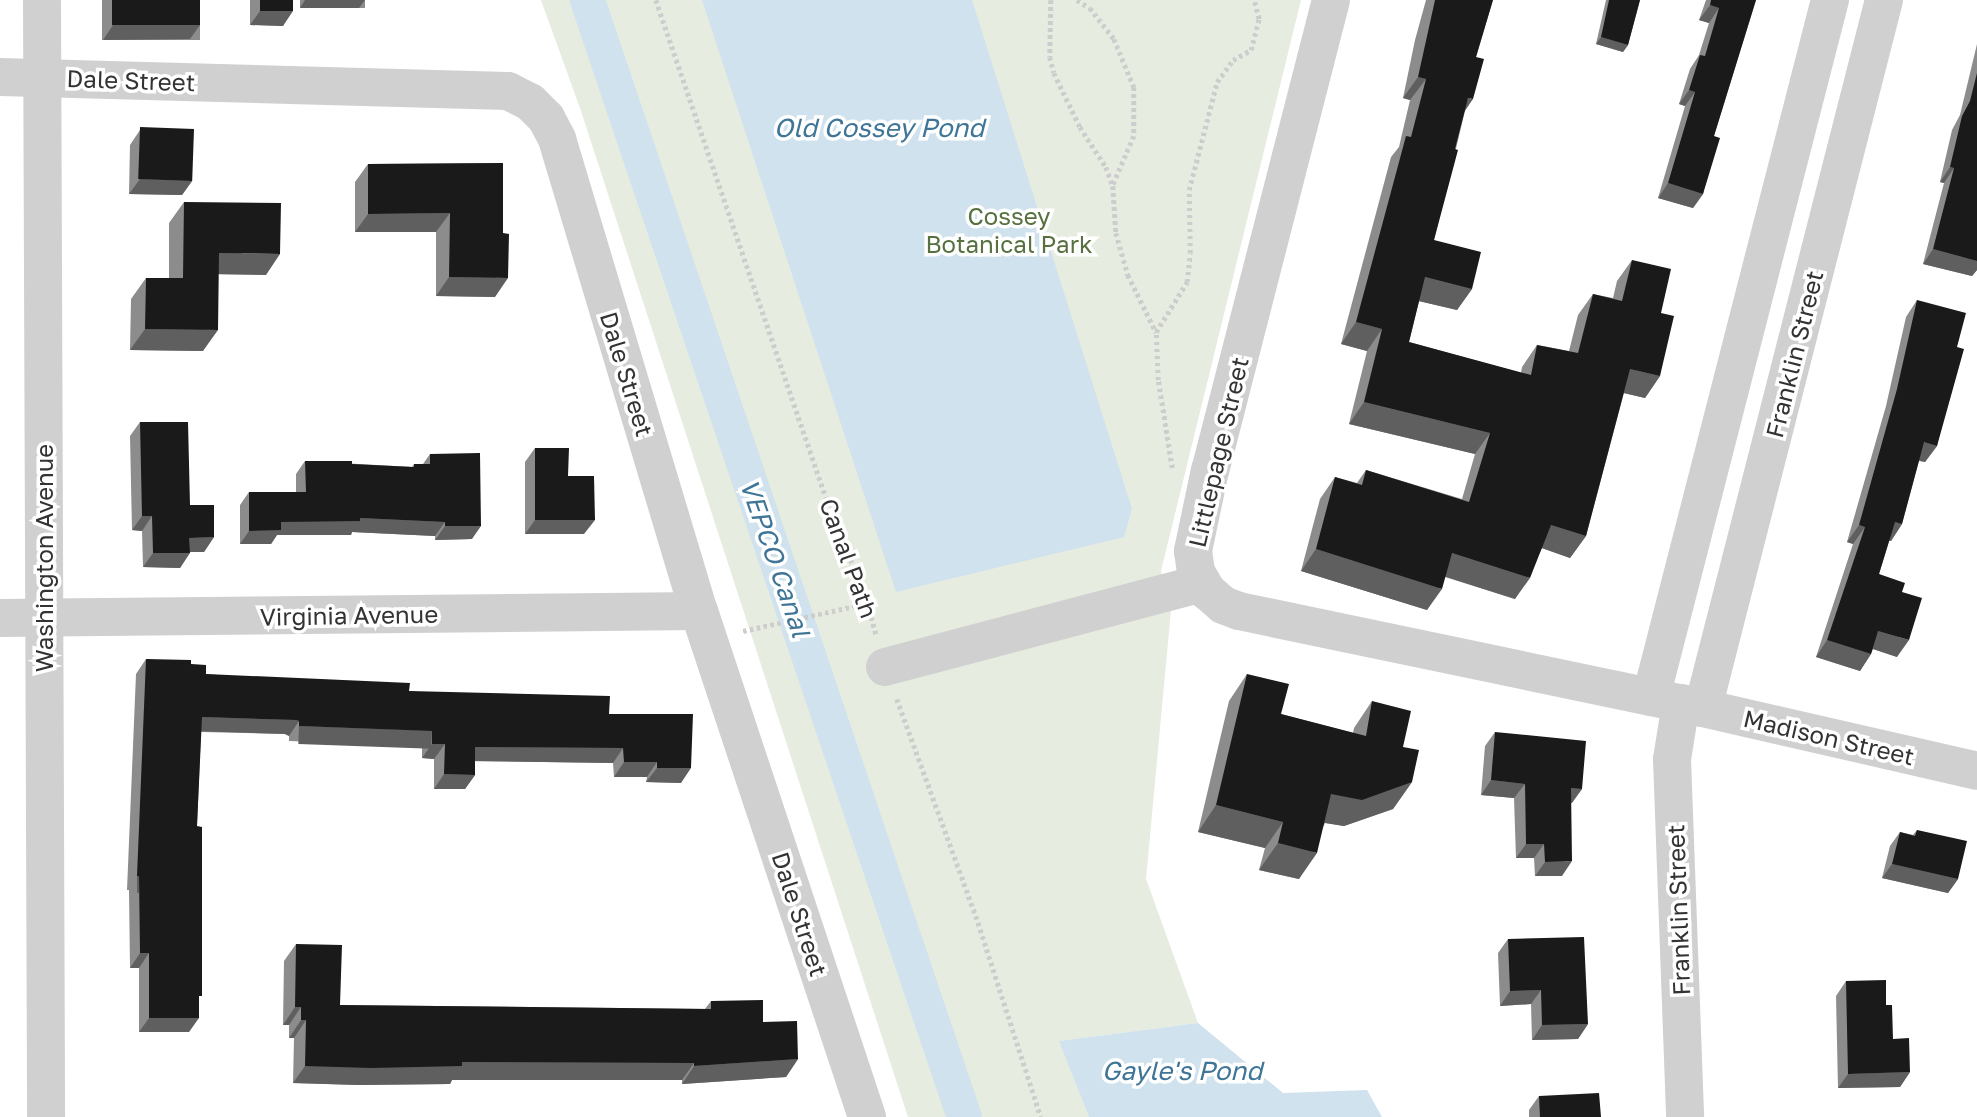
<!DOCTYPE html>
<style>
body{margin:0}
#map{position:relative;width:1977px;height:1117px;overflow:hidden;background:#fff;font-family:"Golos Text",sans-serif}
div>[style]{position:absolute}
.green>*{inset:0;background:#e6ecdf}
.water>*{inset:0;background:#cfe2ee}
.canal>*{height:35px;margin:-17.5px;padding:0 17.5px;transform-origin:17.5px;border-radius:17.5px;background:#cfe2ee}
.path>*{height:4.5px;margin-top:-2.25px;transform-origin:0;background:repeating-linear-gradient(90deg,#cdcdcd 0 3.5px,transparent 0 7px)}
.minor>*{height:38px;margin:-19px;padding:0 19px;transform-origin:19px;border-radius:19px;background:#d0d0d0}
.wall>*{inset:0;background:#8c8c8c;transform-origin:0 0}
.shaded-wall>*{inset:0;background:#5f5f5f;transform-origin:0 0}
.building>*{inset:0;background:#1a1a1a;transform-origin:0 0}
span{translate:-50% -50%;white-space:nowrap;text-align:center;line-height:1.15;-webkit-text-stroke:7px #fff;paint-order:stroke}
.street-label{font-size:24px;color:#333}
.park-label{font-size:24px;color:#56703f}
.water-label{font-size:26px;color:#3f7597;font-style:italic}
</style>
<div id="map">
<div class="green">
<div style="clip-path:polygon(541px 0,1301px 0,1161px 571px,1171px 610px,1146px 879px,1198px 1023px,1060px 1041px,1089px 1117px,908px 1117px,581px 111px)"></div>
</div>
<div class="water">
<div style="clip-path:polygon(702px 0,972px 0,1132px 509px,1124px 537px,896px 592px)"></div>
<div style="clip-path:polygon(1198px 1023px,1283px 1093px,1367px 1090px,1382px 1117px,1089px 1117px,1059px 1041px)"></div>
</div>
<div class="canal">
<div style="left:587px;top:0;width:1179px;rotate:71.35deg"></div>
</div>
<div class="path">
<div style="left:656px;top:0;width:551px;rotate:71.14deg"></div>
<div style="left:834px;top:521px;width:75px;rotate:66.5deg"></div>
<div style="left:864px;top:590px;width:46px;rotate:74.7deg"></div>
<div style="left:1051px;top:0;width:57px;rotate:91deg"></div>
<div style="left:1050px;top:57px;width:16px;rotate:76deg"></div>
<div style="left:1054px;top:73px;width:60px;rotate:64.3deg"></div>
<div style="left:1080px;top:127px;width:48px;rotate:57deg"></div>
<div style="left:1106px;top:167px;width:20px;rotate:70deg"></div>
<div style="left:1113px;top:186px;width:47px;rotate:86.3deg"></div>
<div style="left:1116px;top:233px;width:44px;rotate:74.1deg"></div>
<div style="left:1128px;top:275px;width:64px;rotate:63.8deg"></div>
<div style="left:1077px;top:0;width:15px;rotate:32deg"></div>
<div style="left:1090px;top:8px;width:39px;rotate:52deg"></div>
<div style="left:1114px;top:39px;width:52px;rotate:67.4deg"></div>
<div style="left:1134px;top:87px;width:49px;rotate:90deg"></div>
<div style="left:1134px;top:136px;width:53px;rotate:113.2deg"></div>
<div style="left:1172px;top:468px;width:89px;rotate:-99deg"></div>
<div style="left:1158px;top:380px;width:48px;rotate:-92.4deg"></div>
<div style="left:1156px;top:332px;width:59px;rotate:-58.2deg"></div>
<div style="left:1187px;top:282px;width:29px;rotate:-84deg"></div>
<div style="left:1190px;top:253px;width:63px;rotate:-90.9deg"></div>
<div style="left:1189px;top:190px;width:112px;rotate:-75.5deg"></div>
<div style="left:1217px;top:82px;width:27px;rotate:-54deg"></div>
<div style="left:1233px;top:60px;width:21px;rotate:-29deg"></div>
<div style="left:1251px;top:50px;width:32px;rotate:-76deg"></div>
<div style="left:1259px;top:19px;width:20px;rotate:-105deg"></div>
<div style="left:743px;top:631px;width:128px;rotate:-12.6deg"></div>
<div style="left:897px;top:699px;width:231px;rotate:70deg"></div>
<div style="left:976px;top:916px;width:211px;rotate:72.1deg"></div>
</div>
<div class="minor">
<div style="left:42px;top:0;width:1117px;rotate:89.79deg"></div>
<div style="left:1331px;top:0;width:485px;rotate:104.4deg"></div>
<div style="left:1210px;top:470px;width:83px;rotate:101.9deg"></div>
<div style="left:1193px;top:551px;width:21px;rotate:82deg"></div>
<div style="left:1196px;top:572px;width:22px;rotate:60deg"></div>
<div style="left:1207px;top:591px;width:21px;rotate:41deg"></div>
<div style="left:1223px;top:605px;width:17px;rotate:21deg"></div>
<div style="left:1239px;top:611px;width:451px;rotate:11.8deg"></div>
<div style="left:1681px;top:703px;width:304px;rotate:12.9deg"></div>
<div style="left:0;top:77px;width:508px;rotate:1.58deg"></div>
<div style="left:508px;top:91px;width:25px;rotate:27deg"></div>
<div style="left:530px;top:102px;width:23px;rotate:45deg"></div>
<div style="left:546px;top:118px;width:24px;rotate:62deg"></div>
<div style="left:557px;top:139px;width:493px;rotate:73.3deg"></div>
<div style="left:699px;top:611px;width:533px;rotate:71.63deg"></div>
<div style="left:0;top:618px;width:699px;rotate:-0.57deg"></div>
<div style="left:885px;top:667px;width:328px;rotate:-14.8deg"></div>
<div style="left:1651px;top:697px;width:720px;rotate:-75.6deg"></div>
<div style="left:1681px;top:703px;width:57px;rotate:99.1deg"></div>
<div style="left:1672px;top:759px;width:358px;rotate:87.9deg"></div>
<div style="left:1703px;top:708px;width:731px;rotate:-75.66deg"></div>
</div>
<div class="wall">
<div style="left:102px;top:0;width:98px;height:40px"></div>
<div style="clip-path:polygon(250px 0,293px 0,283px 26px,250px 25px)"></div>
<div style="left:300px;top:0;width:65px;height:8px"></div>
<div style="clip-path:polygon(1426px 0,1493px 0,1476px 57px,1465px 111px,1434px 240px,1472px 289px,1457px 310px,1419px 301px,1409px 342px,1521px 373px,1522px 367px,1537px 345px,1569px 351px,1578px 315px,1593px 294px,1613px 298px,1617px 281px,1632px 260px,1661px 313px,1660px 376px,1645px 398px,1624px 393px,1586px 536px,1570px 558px,1542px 548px,1515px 599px,1445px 577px,1427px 610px,1301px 571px,1320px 499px,1335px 477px,1357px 483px,1366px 470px,1462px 499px,1475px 454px,1349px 424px,1367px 351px,1341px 344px,1391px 157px,1399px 147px,1410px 100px,1403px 98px,1415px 40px)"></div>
<div style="clip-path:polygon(1606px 0,1640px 0,1628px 45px,1623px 52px,1596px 44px)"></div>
<div style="clip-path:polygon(1706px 0,1756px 0,1714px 136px,1703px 194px,1693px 208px,1658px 198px,1685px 106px,1679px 104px,1690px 69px,1699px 55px,1709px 23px,1699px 20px)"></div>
<div style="clip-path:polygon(1977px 44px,1977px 270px,1972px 276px,1923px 264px,1944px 183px,1940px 182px,1952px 130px,1960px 115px)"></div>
<div style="clip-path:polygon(140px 130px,192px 181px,182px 195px,129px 194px,130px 145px)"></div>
<div style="clip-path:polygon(503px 163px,495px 297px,436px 296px,436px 232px,355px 232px,355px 182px,368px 164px)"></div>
<div style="clip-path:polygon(184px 202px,266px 275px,218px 274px,203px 351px,130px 350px,131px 299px,146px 278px,169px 278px,169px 223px)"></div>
<div style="clip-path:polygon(1917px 300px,1957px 347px,1937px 446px,1925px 462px,1919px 461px,1902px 524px,1891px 541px,1889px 541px,1879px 574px,1902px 592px,1897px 657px,1873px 649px,1871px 654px,1860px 671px,1816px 657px,1853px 544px,1847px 542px,1886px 406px,1906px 317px)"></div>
<div style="clip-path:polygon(140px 422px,190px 505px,214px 537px,204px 552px,190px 552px,180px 568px,143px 567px,142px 531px,132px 530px,130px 436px)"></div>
<div style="clip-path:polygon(535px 448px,568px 476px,584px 534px,525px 534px,525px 462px)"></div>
<div style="clip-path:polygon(430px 454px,472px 539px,435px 540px,435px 536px,352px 532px,351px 535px,277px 535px,271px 544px,240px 544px,240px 505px,249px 492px,296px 492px,296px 474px,305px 461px,412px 467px,414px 464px,423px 464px)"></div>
<div style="clip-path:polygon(146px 659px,191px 664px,206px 674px,409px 691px,609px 714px,681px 783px,646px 782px,647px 777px,614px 777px,613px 763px,475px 761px,475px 775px,465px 789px,434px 789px,434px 759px,422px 758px,422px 746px,289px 741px,289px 736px,285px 734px,201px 732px,197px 826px,199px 1000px,189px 1032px,139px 1032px,139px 968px,130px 968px,129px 890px,127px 890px,136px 674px)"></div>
<div style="clip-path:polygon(1247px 674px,1281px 714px,1353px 733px,1354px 728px,1372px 701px,1403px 747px,1412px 782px,1393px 809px,1344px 826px,1325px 823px,1299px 879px,1259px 870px,1265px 848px,1198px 832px,1229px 701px)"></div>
<div style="clip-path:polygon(1495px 732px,1582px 789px,1571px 803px,1562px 876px,1535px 876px,1534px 858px,1516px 858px,1514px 798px,1481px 795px,1485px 746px)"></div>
<div style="clip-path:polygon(1917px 830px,1958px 879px,1948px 893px,1882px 878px,1890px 846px,1900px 832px,1913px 835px)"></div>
<div style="clip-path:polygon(1508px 939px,1588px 1024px,1578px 1039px,1532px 1040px,1531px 1004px,1500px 1006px,1498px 953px)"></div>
<div style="clip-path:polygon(296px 944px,340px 1005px,705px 1009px,711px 1001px,763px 1022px,798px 1059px,786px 1077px,682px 1084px,682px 1080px,452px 1080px,450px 1084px,359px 1085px,293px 1083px,294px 1038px,289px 1038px,289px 1025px,283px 1025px,284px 961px)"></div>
<div style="clip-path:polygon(1846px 981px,1886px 1005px,1893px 1039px,1910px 1072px,1900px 1087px,1838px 1088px,1836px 996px)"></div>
<div style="clip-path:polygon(1539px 1096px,1601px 1117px,1529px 1117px,1529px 1110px)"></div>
</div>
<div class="shaded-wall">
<div style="clip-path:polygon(305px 0,365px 0,359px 8px,300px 8px)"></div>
<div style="clip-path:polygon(1710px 5px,1719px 8px,1709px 23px,1699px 20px)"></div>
<div style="clip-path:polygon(260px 11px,293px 11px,283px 26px,250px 25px)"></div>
<div style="clip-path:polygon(113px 25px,200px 25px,190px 39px,103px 40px)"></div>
<div style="clip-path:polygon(1601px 37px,1628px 45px,1623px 52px,1596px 44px)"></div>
<div style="clip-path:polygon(1418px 77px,1426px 79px,1410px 100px,1403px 98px)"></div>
<div style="clip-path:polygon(1689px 90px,1695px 92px,1685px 106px,1679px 104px)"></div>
<div style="clip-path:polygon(1468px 98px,1473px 99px,1458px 121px)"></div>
<div style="clip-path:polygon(1950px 167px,1954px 168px,1944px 183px,1940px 182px)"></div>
<div style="clip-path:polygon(140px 179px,192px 181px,182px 195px,129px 194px)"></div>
<div style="clip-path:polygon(1668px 183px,1703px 194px,1693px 208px,1658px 198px)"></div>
<div style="clip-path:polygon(450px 213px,436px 232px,355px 232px,368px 214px)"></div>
<div style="clip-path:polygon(1933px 249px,1977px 261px,1977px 270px,1972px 276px,1923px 264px)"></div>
<div style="clip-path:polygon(219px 253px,280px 254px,266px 275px,204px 274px)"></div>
<div style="clip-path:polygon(449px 277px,508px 278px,495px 297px,436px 296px)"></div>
<div style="clip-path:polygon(1425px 277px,1472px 289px,1457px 310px,1410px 299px)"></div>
<div style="clip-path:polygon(1356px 322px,1382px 329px,1367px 351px,1341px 344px)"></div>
<div style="clip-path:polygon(145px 329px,218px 330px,203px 351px,130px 350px)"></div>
<div style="clip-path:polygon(1630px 369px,1660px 376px,1645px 398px,1615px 391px)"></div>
<div style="clip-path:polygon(1364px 402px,1490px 433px,1475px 454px,1349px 424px)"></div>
<div style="clip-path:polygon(1924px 442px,1937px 446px,1925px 462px,1913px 459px)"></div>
<div style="clip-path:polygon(142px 516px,152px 516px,142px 531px,132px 530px)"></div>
<div style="clip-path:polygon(360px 518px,445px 522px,435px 536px,352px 532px,351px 535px,277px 535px,271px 544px,240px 544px,249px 531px,281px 522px)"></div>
<div style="clip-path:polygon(535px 520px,595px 520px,584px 534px,525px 534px)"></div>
<div style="clip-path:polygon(1895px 522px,1902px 524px,1891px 541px,1883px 539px)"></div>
<div style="clip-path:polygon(1551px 525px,1586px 536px,1570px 558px,1536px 546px)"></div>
<div style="clip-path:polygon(1859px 525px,1865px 527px,1853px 544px,1847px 542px)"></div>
<div style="clip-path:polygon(445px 526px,481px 526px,472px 539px,435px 540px)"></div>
<div style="clip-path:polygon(214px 537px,204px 552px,179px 552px,189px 538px)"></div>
<div style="clip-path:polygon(1316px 549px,1442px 589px,1427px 610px,1301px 571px)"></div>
<div style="clip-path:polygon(153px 553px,190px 553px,180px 568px,143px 567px)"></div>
<div style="clip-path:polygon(1452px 553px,1530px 578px,1515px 599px,1437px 574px)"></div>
<div style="clip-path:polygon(1878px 631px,1909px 640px,1897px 657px,1867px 647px)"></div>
<div style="clip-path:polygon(1827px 640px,1871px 654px,1860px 671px,1816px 657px)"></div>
<div style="clip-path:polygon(202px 717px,296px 720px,299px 721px,289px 736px,285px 734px,192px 731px)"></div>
<div style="left:299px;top:726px;width:133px;height:18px;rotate:2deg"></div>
<div style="clip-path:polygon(432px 744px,445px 744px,434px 759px,422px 758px)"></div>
<div style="clip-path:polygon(475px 747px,623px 748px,613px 763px,465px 761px)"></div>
<div style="clip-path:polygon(624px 762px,657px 762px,647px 777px,614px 777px)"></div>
<div style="clip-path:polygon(657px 768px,691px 768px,681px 783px,646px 782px)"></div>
<div style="clip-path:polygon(444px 774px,475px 775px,465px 789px,434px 789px)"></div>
<div style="clip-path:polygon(1491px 780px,1525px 784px,1514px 798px,1481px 795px)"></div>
<div style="clip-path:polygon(1412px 782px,1393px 809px,1344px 826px,1313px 821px,1331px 794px)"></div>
<div style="clip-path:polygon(1571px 788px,1582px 789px,1572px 803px,1561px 802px)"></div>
<div style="clip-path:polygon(1216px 805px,1283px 822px,1265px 848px,1198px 832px)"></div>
<div style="clip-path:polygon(1278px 843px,1317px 853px,1299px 879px,1259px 870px)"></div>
<div style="clip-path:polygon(1526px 844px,1544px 844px,1534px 858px,1516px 858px)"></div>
<div style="clip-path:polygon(1572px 861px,1562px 876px,1535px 876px,1545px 862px)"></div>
<div style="clip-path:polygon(1892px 864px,1958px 879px,1948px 893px,1882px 878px)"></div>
<div style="left:137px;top:876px;width:2px;height:17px"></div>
<div style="clip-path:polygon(140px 953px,149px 953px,139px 968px,130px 968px)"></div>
<div style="clip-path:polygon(1541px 990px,1531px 1004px,1500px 1006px,1510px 991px)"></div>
<div style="clip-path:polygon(295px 1007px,301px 1007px,289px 1025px,283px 1025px)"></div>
<div style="clip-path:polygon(149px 1018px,199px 1018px,189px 1032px,139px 1032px)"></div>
<div style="clip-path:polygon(301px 1020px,306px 1020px,294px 1038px,289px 1038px)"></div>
<div style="clip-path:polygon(1588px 1024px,1578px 1039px,1532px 1040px,1542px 1025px)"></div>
<div style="clip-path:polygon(798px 1059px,786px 1077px,682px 1084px,694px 1066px)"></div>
<div style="clip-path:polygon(462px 1062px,694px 1063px,682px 1080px,452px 1080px,450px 1084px,359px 1085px,293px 1083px,305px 1066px)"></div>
<div style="clip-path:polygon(1910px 1072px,1900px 1087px,1838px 1088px,1848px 1074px)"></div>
</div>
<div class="building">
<div style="left:112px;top:0;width:88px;height:25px"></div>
<div style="left:260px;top:0;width:33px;height:11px"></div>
<div style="clip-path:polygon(1435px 0,1493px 0,1476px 57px,1484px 59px,1473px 99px,1468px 98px,1455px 149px,1458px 150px,1434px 240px,1481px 252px,1472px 289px,1425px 277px,1409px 342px,1531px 375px,1537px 345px,1578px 353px,1593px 294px,1622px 301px,1632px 260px,1671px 269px,1661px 313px,1674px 316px,1660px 376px,1630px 369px,1586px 536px,1551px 525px,1530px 578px,1452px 553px,1442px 589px,1316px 549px,1335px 477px,1362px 485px,1366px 470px,1469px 502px,1490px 433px,1364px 402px,1382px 329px,1356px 322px,1406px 136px,1411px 137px,1426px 79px,1418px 77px)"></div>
<div style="clip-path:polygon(1609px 0,1640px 0,1628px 45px,1601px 37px)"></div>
<div style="clip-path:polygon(1711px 0,1756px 0,1714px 136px,1720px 138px,1703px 194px,1668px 183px,1695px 92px,1689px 90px,1700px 55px,1705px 56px,1719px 8px,1710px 5px)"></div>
<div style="clip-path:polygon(1977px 73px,1977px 261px,1933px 249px,1954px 168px,1950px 167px,1962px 116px,1970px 101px)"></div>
<div style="left:194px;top:129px;width:52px;height:54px;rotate:92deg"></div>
<div style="clip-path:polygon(503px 163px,503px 233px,509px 234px,508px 278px,449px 277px,450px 213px,368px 214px,368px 164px)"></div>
<div style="clip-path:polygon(184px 202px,281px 203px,280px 254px,219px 253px,218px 330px,145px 329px,146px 278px,183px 278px)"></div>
<div style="clip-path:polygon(1917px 300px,1966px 313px,1957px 347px,1964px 349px,1937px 446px,1924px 442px,1902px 524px,1895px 522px,1879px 574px,1905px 583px,1902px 592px,1922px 598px,1909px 640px,1878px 631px,1871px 654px,1827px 640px,1865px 527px,1859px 525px,1897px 389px)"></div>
<div style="clip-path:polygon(140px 422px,188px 422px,190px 505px,214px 505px,214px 537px,189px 538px,190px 553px,153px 553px,152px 516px,142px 516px)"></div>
<div style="clip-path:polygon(535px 448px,569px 448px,568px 476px,594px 476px,595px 520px,535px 520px)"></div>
<div style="clip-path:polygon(480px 453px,481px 526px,445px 526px,445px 522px,360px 518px,360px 521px,281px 522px,281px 530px,249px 531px,249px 492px,306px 492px,305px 461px,352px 461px,352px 464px,414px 467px,414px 464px,430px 464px,430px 454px)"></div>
<div style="clip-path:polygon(146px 659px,191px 660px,191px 664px,206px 665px,206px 674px,410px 683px,409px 691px,610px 696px,609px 714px,693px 714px,691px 768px,657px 768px,657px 762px,624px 762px,623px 748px,475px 747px,475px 775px,444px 774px,445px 744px,432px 744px,432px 731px,299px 726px,299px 721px,296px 720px,202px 717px,197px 826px,202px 827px,202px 996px,199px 996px,199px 1018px,149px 1018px,149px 953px,140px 953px,139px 876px,137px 876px)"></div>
<div style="clip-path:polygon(1247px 674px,1289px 684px,1281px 714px,1366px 736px,1372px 701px,1411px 711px,1403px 747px,1419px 750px,1412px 782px,1362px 800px,1331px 794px,1317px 853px,1278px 843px,1283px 822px,1216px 805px)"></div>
<div style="clip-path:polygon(1495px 732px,1586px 741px,1582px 789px,1571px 788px,1572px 861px,1545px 862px,1544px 844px,1526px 844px,1525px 784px,1491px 780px)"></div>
<div style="clip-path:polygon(1917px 830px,1967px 841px,1958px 879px,1892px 864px,1900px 832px,1915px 836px)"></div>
<div style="clip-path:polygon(1584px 937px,1588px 1024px,1542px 1025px,1541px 990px,1510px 991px,1508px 939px)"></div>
<div style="clip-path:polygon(296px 944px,342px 945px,340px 1005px,711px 1009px,711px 1001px,763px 1000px,763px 1022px,797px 1021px,798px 1059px,694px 1066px,694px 1063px,462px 1062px,462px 1066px,371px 1068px,305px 1066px,306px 1020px,301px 1020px,301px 1007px,295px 1007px)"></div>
<div style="clip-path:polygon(1886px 980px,1886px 1005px,1892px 1005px,1893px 1039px,1909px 1038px,1910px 1072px,1848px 1074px,1846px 981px)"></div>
<div style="clip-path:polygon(1599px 1093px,1601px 1117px,1540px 1117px,1539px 1096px)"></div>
</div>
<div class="street-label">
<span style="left:131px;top:80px;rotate:2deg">Dale Street</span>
<span style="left:1794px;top:354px;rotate:-76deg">Franklin Street</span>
<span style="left:627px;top:374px;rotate:73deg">Dale Street</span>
<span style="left:1218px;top:452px;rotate:-77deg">Littlepage Street</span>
<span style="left:44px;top:558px;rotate:-90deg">Washington Avenue</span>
<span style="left:849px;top:558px;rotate:70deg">Canal Path</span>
<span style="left:349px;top:615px;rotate:-1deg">Virginia Avenue</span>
<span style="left:1829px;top:737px;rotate:13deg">Madison Street</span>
<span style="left:1678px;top:910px;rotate:-92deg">Franklin Street</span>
<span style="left:800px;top:914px;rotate:72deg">Dale Street</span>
</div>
<div class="park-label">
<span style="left:1009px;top:230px">Cossey<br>Botanical Park</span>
</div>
<div class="water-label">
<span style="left:879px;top:128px">Old Cossey Pond</span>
<span style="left:775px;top:558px;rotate:71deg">VEPCO Canal</span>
<span style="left:1182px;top:1071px">Gayle's Pond</span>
</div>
</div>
